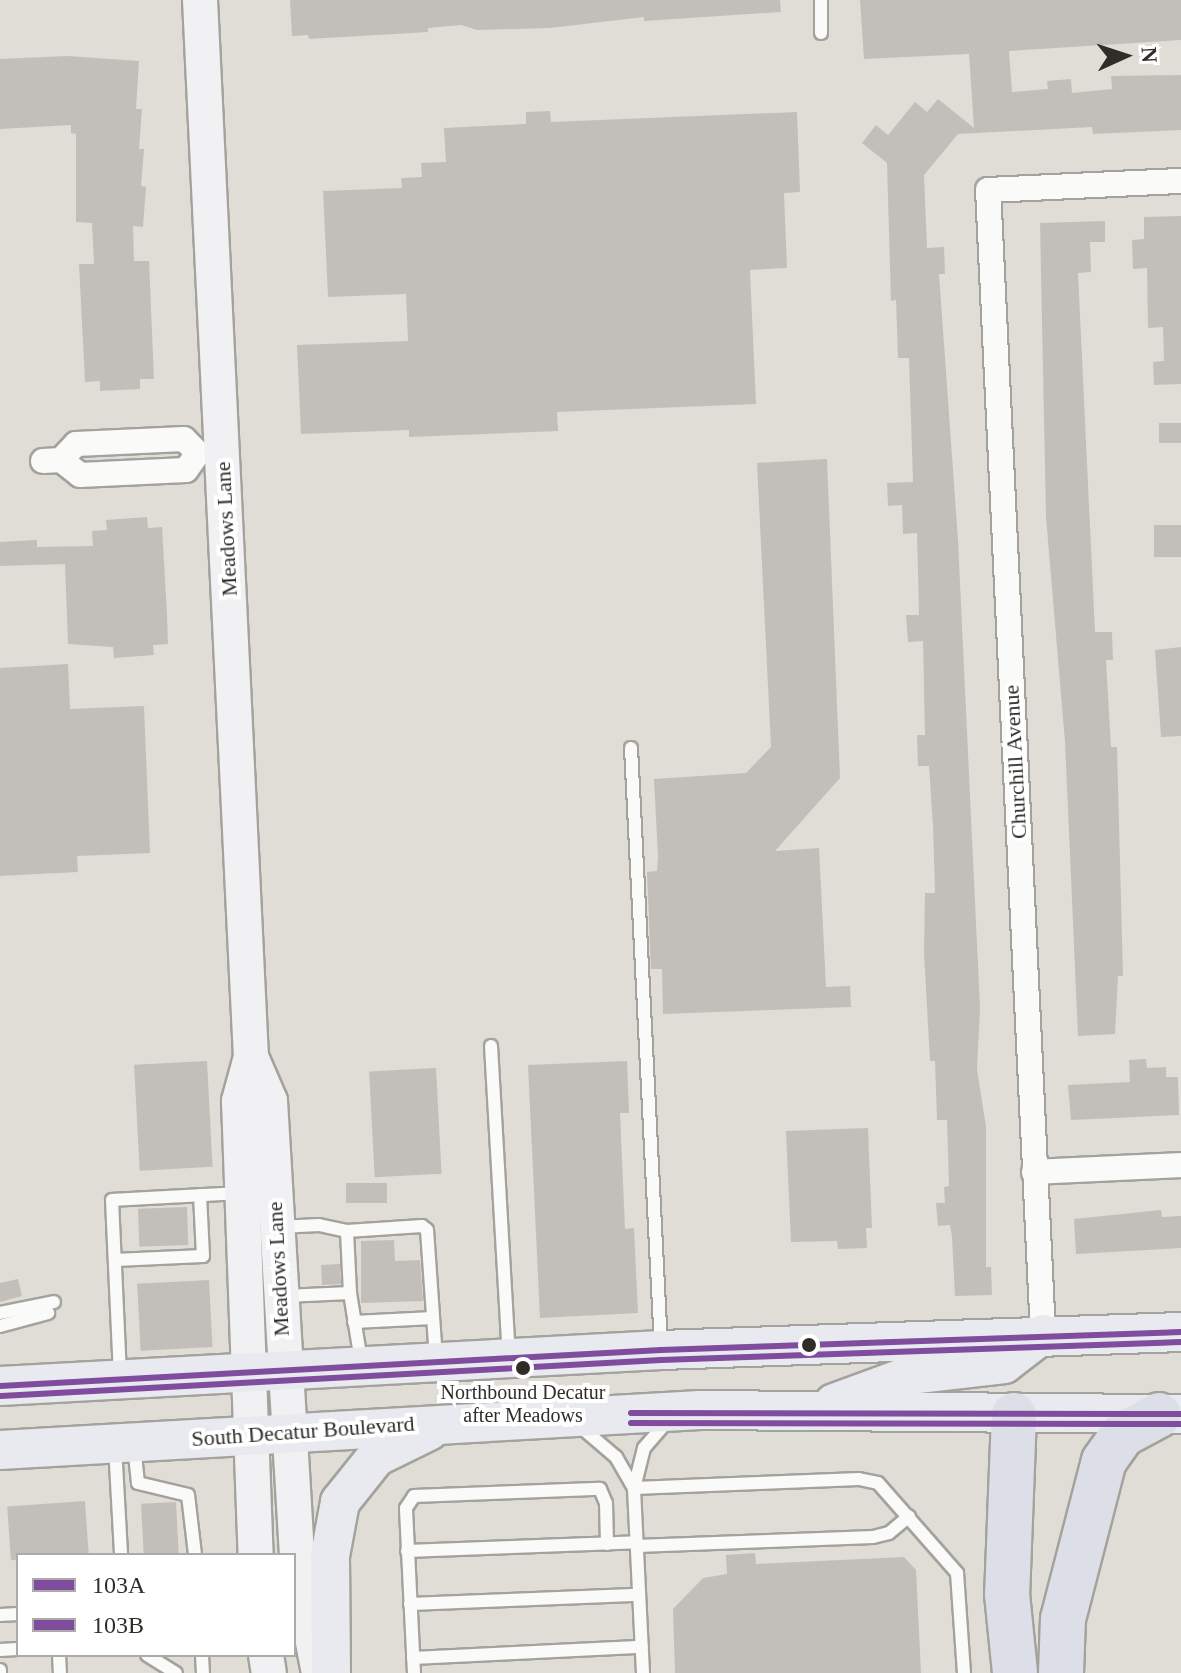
<!DOCTYPE html>
<style>
body{margin:0}
#map{position:relative;width:1181px;height:1673px;overflow:hidden;background:#e0ddd6;font-family:Georgia,serif}
div>[style]{position:absolute}
.building>*{inset:0;background:#c2bfba;transform-origin:0 0}
.roads{filter:drop-shadow(2px 0 #a4a29c) drop-shadow(-2px 0 #a4a29c) drop-shadow(0 2px #a4a29c) drop-shadow(0 -2px #a4a29c)}
.lane>*{height:12px;margin:-6px;padding:0 6px;transform-origin:6px;border-radius:6px;background:#fafaf9}
.street>*{height:24px;margin:-12px;padding:0 12px;transform-origin:12px;border-radius:12px;background:#fafaf9}
.secondary>*{height:34px;margin:-17px;padding:0 17px;transform-origin:17px;border-radius:17px;background:#f1f1f4}
.primary>*{height:38px;margin:-19px;padding:0 19px;transform-origin:19px;border-radius:19px;background:#e8eaef}
.highway>*{height:44px;margin:-22px;padding:0 22px;transform-origin:22px;border-radius:22px;background:#dcdfe7}
.bus-1>*{height:6px;margin:-3px;padding:0 3px;transform-origin:3px;border-radius:3px;background:#804c9e}
.bus-2>*{height:6px;margin:-3px;padding:0 3px;transform-origin:3px;border-radius:3px;background:#804c9e}
.dots>*{width:22px;height:22px;translate:-50% -50%;box-sizing:border-box;border:4px solid #fff;border-radius:50%}
span{translate:-50% -50%;white-space:nowrap;text-align:center;line-height:1.15;-webkit-text-stroke:8px #fff;paint-order:stroke}
.bus-label{font-size:20px;color:#302d29}
.street-label{font-size:22px;color:#302d29}
.legend{position:absolute;left:16px;top:1553px;width:280px;height:104px;box-sizing:border-box;background:#fff;border:2px solid #acaba9;margin:0;padding:10px 14px;list-style:none;font-size:24px;color:#302d29}
.legend li{display:flex;align-items:center;gap:16px;height:40px}
.legend b{width:40px;border:2px solid #acaba9}
.north{position:absolute;left:1085px;top:16px;width:80px;height:80px;-webkit-text-stroke:6px #fff;paint-order:stroke;rotate:87deg;font-size:22px;font-weight:700;line-height:32px;text-align:center;color:#302d29}
.north::after{content:'';display:block;margin:auto;width:28px;height:36px;background:#302d29;clip-path:polygon(50% 0,100% 100%,50% 72%,0 100%)}
</style>
<div id="map">
<div class="building">
<div style="clip-path:polygon(290px 0,780px 0,781px 12px,644px 21px,644px 17px,550px 28px,477px 30px,461px 25px,428px 28px,428px 32px,309px 39px,308px 35px,292px 36px)"></div>
<div style="clip-path:polygon(860px 0,1181px 0,1181px 40px,1009px 51px,1012px 92px,1048px 89px,1047px 81px,1071px 79px,1072px 93px,1112px 89px,1111px 76px,1181px 75px,1181px 130px,1093px 134px,1092px 127px,958px 134px,924px 175px,927px 248px,944px 247px,945px 274px,939px 274px,958px 540px,980px 1008px,977px 1069px,986px 1127px,986px 1267px,991px 1267px,992px 1295px,955px 1296px,952px 1237px,950px 1225px,938px 1226px,936px 1203px,945px 1203px,944px 1187px,949px 1186px,947px 1120px,937px 1120px,935px 1061px,930px 1061px,924px 953px,925px 893px,935px 893px,933px 826px,929px 766px,918px 766px,917px 735px,925px 735px,923px 641px,908px 642px,906px 615px,919px 615px,917px 533px,903px 534px,902px 505px,888px 506px,887px 483px,913px 482px,909px 358px,898px 358px,896px 300px,891px 301px,887px 163px,862px 143px,876px 125px,888px 135px,915px 102px,927px 112px,938px 99px,974px 128px,969px 54px,864px 59px)"></div>
<div style="clip-path:polygon(67px 56px,139px 61px,136px 109px,142px 109px,139px 149px,144px 149px,141px 186px,146px 187px,143px 227px,133px 226px,134px 261px,149px 261px,154px 379px,140px 379px,140px 389px,100px 391px,100px 381px,85px 382px,79px 264px,94px 264px,92px 223px,76px 222px,76px 134px,71px 133px,71px 125px,0 129px,0 59px)"></div>
<div style="clip-path:polygon(550px 111px,551px 122px,797px 112px,800px 192px,784px 193px,787px 268px,750px 270px,756px 404px,557px 412px,558px 431px,409px 437px,409px 430px,301px 434px,297px 345px,408px 341px,406px 294px,328px 297px,323px 191px,402px 188px,401px 178px,422px 177px,421px 163px,446px 162px,444px 128px,526px 124px,526px 112px)"></div>
<div style="clip-path:polygon(1181px 216px,1181px 384px,1154px 385px,1153px 362px,1164px 361px,1163px 327px,1148px 328px,1147px 268px,1133px 269px,1132px 240px,1144px 239px,1144px 217px)"></div>
<div style="clip-path:polygon(1105px 221px,1105px 242px,1090px 242px,1091px 272px,1078px 273px,1095px 632px,1112px 632px,1113px 660px,1106px 660px,1111px 747px,1117px 747px,1123px 976px,1118px 976px,1115px 1034px,1078px 1036px,1065px 742px,1046px 517px,1040px 223px)"></div>
<div style="left:1181px;top:423px;width:20px;height:22px;rotate:90deg"></div>
<div style="clip-path:polygon(827px 459px,840px 778px,775px 851px,819px 848px,826px 987px,850px 986px,851px 1007px,663px 1014px,662px 969px,651px 969px,647px 872px,657px 871px,658px 857px,654px 779px,746px 773px,771px 747px,757px 463px)"></div>
<div style="clip-path:polygon(147px 517px,148px 528px,162px 527px,167px 615px,168px 644px,153px 645px,154px 655px,114px 658px,113px 647px,68px 644px,65px 564px,0 566px,0 542px,37px 540px,37px 547px,93px 546px,92px 531px,107px 530px,106px 520px)"></div>
<div style="left:1181px;top:525px;width:32px;height:27px;rotate:90deg"></div>
<div style="clip-path:polygon(1181px 647px,1181px 736px,1161px 737px,1155px 650px)"></div>
<div style="clip-path:polygon(68px 664px,70px 709px,144px 706px,150px 853px,77px 856px,78px 872px,0 876px,0 668px)"></div>
<div style="clip-path:polygon(1146px 1059px,1147px 1068px,1166px 1067px,1166px 1077px,1178px 1077px,1179px 1115px,1071px 1120px,1068px 1085px,1130px 1082px,1129px 1060px)"></div>
<div style="left:207px;top:1061px;width:106px;height:73px;rotate:87deg"></div>
<div style="clip-path:polygon(627px 1061px,629px 1113px,620px 1113px,625px 1229px,634px 1228px,638px 1313px,540px 1318px,528px 1065px)"></div>
<div style="left:436px;top:1068px;width:106px;height:67px;rotate:87deg"></div>
<div style="clip-path:polygon(868px 1128px,872px 1228px,866px 1228px,867px 1248px,838px 1249px,837px 1241px,791px 1242px,786px 1131px)"></div>
<div style="left:387px;top:1183px;width:20px;height:41px;rotate:90deg"></div>
<div style="left:187px;top:1207px;width:38px;height:49px;rotate:88deg"></div>
<div style="clip-path:polygon(1161px 1210px,1162px 1217px,1181px 1216px,1181px 1248px,1076px 1254px,1074px 1219px)"></div>
<div style="clip-path:polygon(394px 1240px,395px 1261px,420px 1260px,423px 1301px,361px 1303px,361px 1241px)"></div>
<div style="left:340px;top:1264px;width:20px;height:19px;rotate:87deg"></div>
<div style="clip-path:polygon(18px 1279px,22px 1296px,0 1302px,0 1283px)"></div>
<div style="left:209px;top:1280px;width:67px;height:72px;rotate:87deg"></div>
<div style="left:85px;top:1501px;width:54px;height:78px;rotate:86deg"></div>
<div style="left:176px;top:1502px;width:53px;height:35px;rotate:87deg"></div>
<div style="clip-path:polygon(755px 1553px,756px 1564px,904px 1557px,916px 1570px,921px 1673px,675px 1673px,673px 1609px,703px 1578px,727px 1574px,726px 1555px)"></div>
</div>
<div class="roads">
<div class="lane">
<div style="left:821px;top:33px;width:33px;rotate:-90deg"></div>
<div style="left:631px;top:748px;width:600px;rotate:87.13deg"></div>
<div style="left:491px;top:1046px;width:309px;rotate:86.7deg"></div>
<div style="left:279px;top:1227px;width:40px;rotate:-2.9deg"></div>
<div style="left:319px;top:1225px;width:29px;rotate:12deg"></div>
<div style="left:115px;top:1260px;width:88px;rotate:-2.6deg"></div>
<div style="left:203px;top:1256px;width:61px;rotate:-92.8deg"></div>
<div style="left:285px;top:1296px;width:65px;rotate:-2.6deg"></div>
<div style="left:0;top:1313px;width:55px;rotate:-11.5deg"></div>
<div style="left:354px;top:1322px;width:79px;rotate:-2.9deg"></div>
<div style="left:0;top:1326px;width:50px;rotate:-15.2deg"></div>
<div style="left:361px;top:1361px;width:69px;rotate:-99.2deg"></div>
<div style="left:350px;top:1293px;width:62px;rotate:-92.8deg"></div>
<div style="left:347px;top:1231px;width:75px;rotate:-3.8deg"></div>
<div style="left:422px;top:1226px;width:6px;rotate:39deg"></div>
<div style="left:427px;top:1230px;width:129px;rotate:86deg"></div>
<div style="left:120px;top:1376px;width:176px;rotate:-92.6deg"></div>
<div style="left:112px;top:1200px;width:128px;rotate:-3.1deg"></div>
<div style="left:582px;top:1428px;width:45px;rotate:40.5deg"></div>
<div style="left:616px;top:1457px;width:36px;rotate:60deg"></div>
<div style="left:134px;top:1445px;width:38px;rotate:84deg"></div>
<div style="left:138px;top:1483px;width:51px;rotate:13.5deg"></div>
<div style="left:188px;top:1495px;width:60px;rotate:83.3deg"></div>
<div style="left:115px;top:1446px;width:109px;rotate:86.8deg"></div>
<div style="left:634px;top:1488px;width:225px;rotate:-2.3deg"></div>
<div style="left:859px;top:1479px;width:19px;rotate:12deg"></div>
<div style="left:878px;top:1483px;width:120px;rotate:48.7deg"></div>
<div style="left:957px;top:1573px;width:100px;rotate:86deg"></div>
<div style="left:637px;top:1546px;width:236px;rotate:-2.2deg"></div>
<div style="left:873px;top:1537px;width:16px;rotate:-14deg"></div>
<div style="left:889px;top:1533px;width:26px;rotate:-40deg"></div>
<div style="left:407px;top:1551px;width:230px;rotate:-2.2deg"></div>
<div style="left:410px;top:1604px;width:229px;rotate:-2.3deg"></div>
<div style="left:0;top:1615px;width:18px;rotate:-3deg"></div>
<div style="left:0;top:1650px;width:18px;rotate:-3deg"></div>
<div style="left:59px;top:1655px;width:18px;rotate:87deg"></div>
<div style="left:147px;top:1655px;width:34px;rotate:32deg"></div>
<div style="left:202px;top:1655px;width:18px;rotate:87deg"></div>
<div style="left:413px;top:1658px;width:229px;rotate:-2.8deg"></div>
<div style="left:0;top:1670px;width:3px;rotate:90deg"></div>
<div style="left:414px;top:1673px;width:165px;rotate:-92.8deg"></div>
<div style="left:406px;top:1508px;width:14px;rotate:-56deg"></div>
<div style="left:414px;top:1496px;width:186px;rotate:-2.2deg"></div>
<div style="left:600px;top:1489px;width:15px;rotate:67deg"></div>
<div style="left:606px;top:1503px;width:41px;rotate:88.6deg"></div>
<div style="left:643px;top:1673px;width:185px;rotate:-92.8deg"></div>
<div style="left:634px;top:1488px;width:41px;rotate:-76deg"></div>
<div style="left:644px;top:1448px;width:33px;rotate:-49deg"></div>
</div>
<div class="street">
<div style="left:61px;top:460px;width:22px;rotate:-47deg"></div>
<div style="left:76px;top:444px;width:108px;rotate:-2.7deg"></div>
<div style="left:184px;top:439px;width:20px;rotate:45deg"></div>
<div style="left:43px;top:461px;width:18px;rotate:-3deg"></div>
<div style="left:61px;top:460px;width:24px;rotate:38deg"></div>
<div style="left:80px;top:475px;width:106px;rotate:-2.7deg"></div>
<div style="left:186px;top:470px;width:21px;rotate:-55deg"></div>
<div style="left:1034px;top:1172px;width:147px;rotate:-2.7deg"></div>
<div style="left:1043px;top:1334px;width:1145px;rotate:-92.75deg"></div>
<div style="left:988px;top:190px;width:193px;rotate:-2.7deg"></div>
</div>
<div class="secondary">
<div style="left:200px;top:0;width:1058px;rotate:87.24deg"></div>
<div style="left:251px;top:1057px;width:46px;rotate:105.3deg"></div>
<div style="left:239px;top:1101px;width:454px;rotate:87.9deg"></div>
<div style="left:251px;top:1057px;width:48px;rotate:66.6deg"></div>
<div style="left:270px;top:1101px;width:466px;rotate:86.6deg"></div>
<div style="left:298px;top:1566px;width:109px;rotate:78.9deg"></div>
<div style="left:266px;top:1655px;width:18px;rotate:81deg"></div>
</div>
<div class="primary">
<div style="left:0;top:1386px;width:662px;rotate:-3.12deg"></div>
<div style="left:661px;top:1350px;width:520px;rotate:-1.98deg"></div>
<div style="left:834px;top:1403px;width:82px;rotate:-20deg"></div>
<div style="left:911px;top:1375px;width:94px;rotate:-6.7deg"></div>
<div style="left:1004px;top:1364px;width:49px;rotate:-37.6deg"></div>
<div style="left:0;top:1450px;width:701px;rotate:-3.27deg"></div>
<div style="left:700px;top:1410px;width:481px;rotate:0.5deg"></div>
<div style="left:331px;top:1673px;width:117px;rotate:-90.5deg"></div>
<div style="left:330px;top:1556px;width:55px;rotate:-79.5deg"></div>
<div style="left:340px;top:1502px;width:58px;rotate:-51.3deg"></div>
<div style="left:376px;top:1457px;width:59px;rotate:-26.1deg"></div>
</div>
<div class="highway">
<div style="left:1014px;top:1415px;width:179px;rotate:92.2deg"></div>
<div style="left:1007px;top:1594px;width:79px;rotate:84.2deg"></div>
<div style="left:1061px;top:1673px;width:54px;rotate:-87.9deg"></div>
<div style="left:1063px;top:1619px;width:163px;rotate:-75.5deg"></div>
<div style="left:1104px;top:1461px;width:32px;rotate:-55deg"></div>
<div style="left:1122px;top:1435px;width:42px;rotate:-28.4deg"></div>
</div>
</div>
<div class="bus-1">
<div style="left:0;top:1386px;width:662px;rotate:-3.12deg"></div>
<div style="left:661px;top:1350px;width:520px;rotate:-1.98deg"></div>
<div style="left:631px;top:1413px;width:550px;rotate:0.1deg"></div>
</div>
<div class="bus-2">
<div style="left:1px;top:1396px;width:661px;rotate:-3.12deg"></div>
<div style="left:661px;top:1360px;width:520px;rotate:-1.98deg"></div>
<div style="left:631px;top:1423px;width:550px;rotate:0.1deg"></div>
</div>
<div class="dots">
<div style="left:809px;top:1345px;background:#302d29"></div>
<div style="left:523px;top:1368px;background:#302d29"></div>
</div>
<div class="bus-label">
<span style="left:523px;top:1404px">Northbound Decatur<br>after Meadows</span>
</div>
<div class="street-label">
<span style="left:226px;top:529px;rotate:-93deg">Meadows Lane</span>
<span style="left:1015px;top:762px;rotate:-93deg">Churchill Avenue</span>
<span style="left:278px;top:1269px;rotate:-93deg">Meadows Lane</span>
<span style="left:303px;top:1431px;rotate:-4deg">South Decatur Boulevard</span>
</div>
<ul class="legend">
<li><b style="height:10px;background:#804c9e"></b>103A</li>
<li><b style="height:10px;background:#804c9e"></b>103B</li>
</ul>
<div class="north">N</div>
</div>
